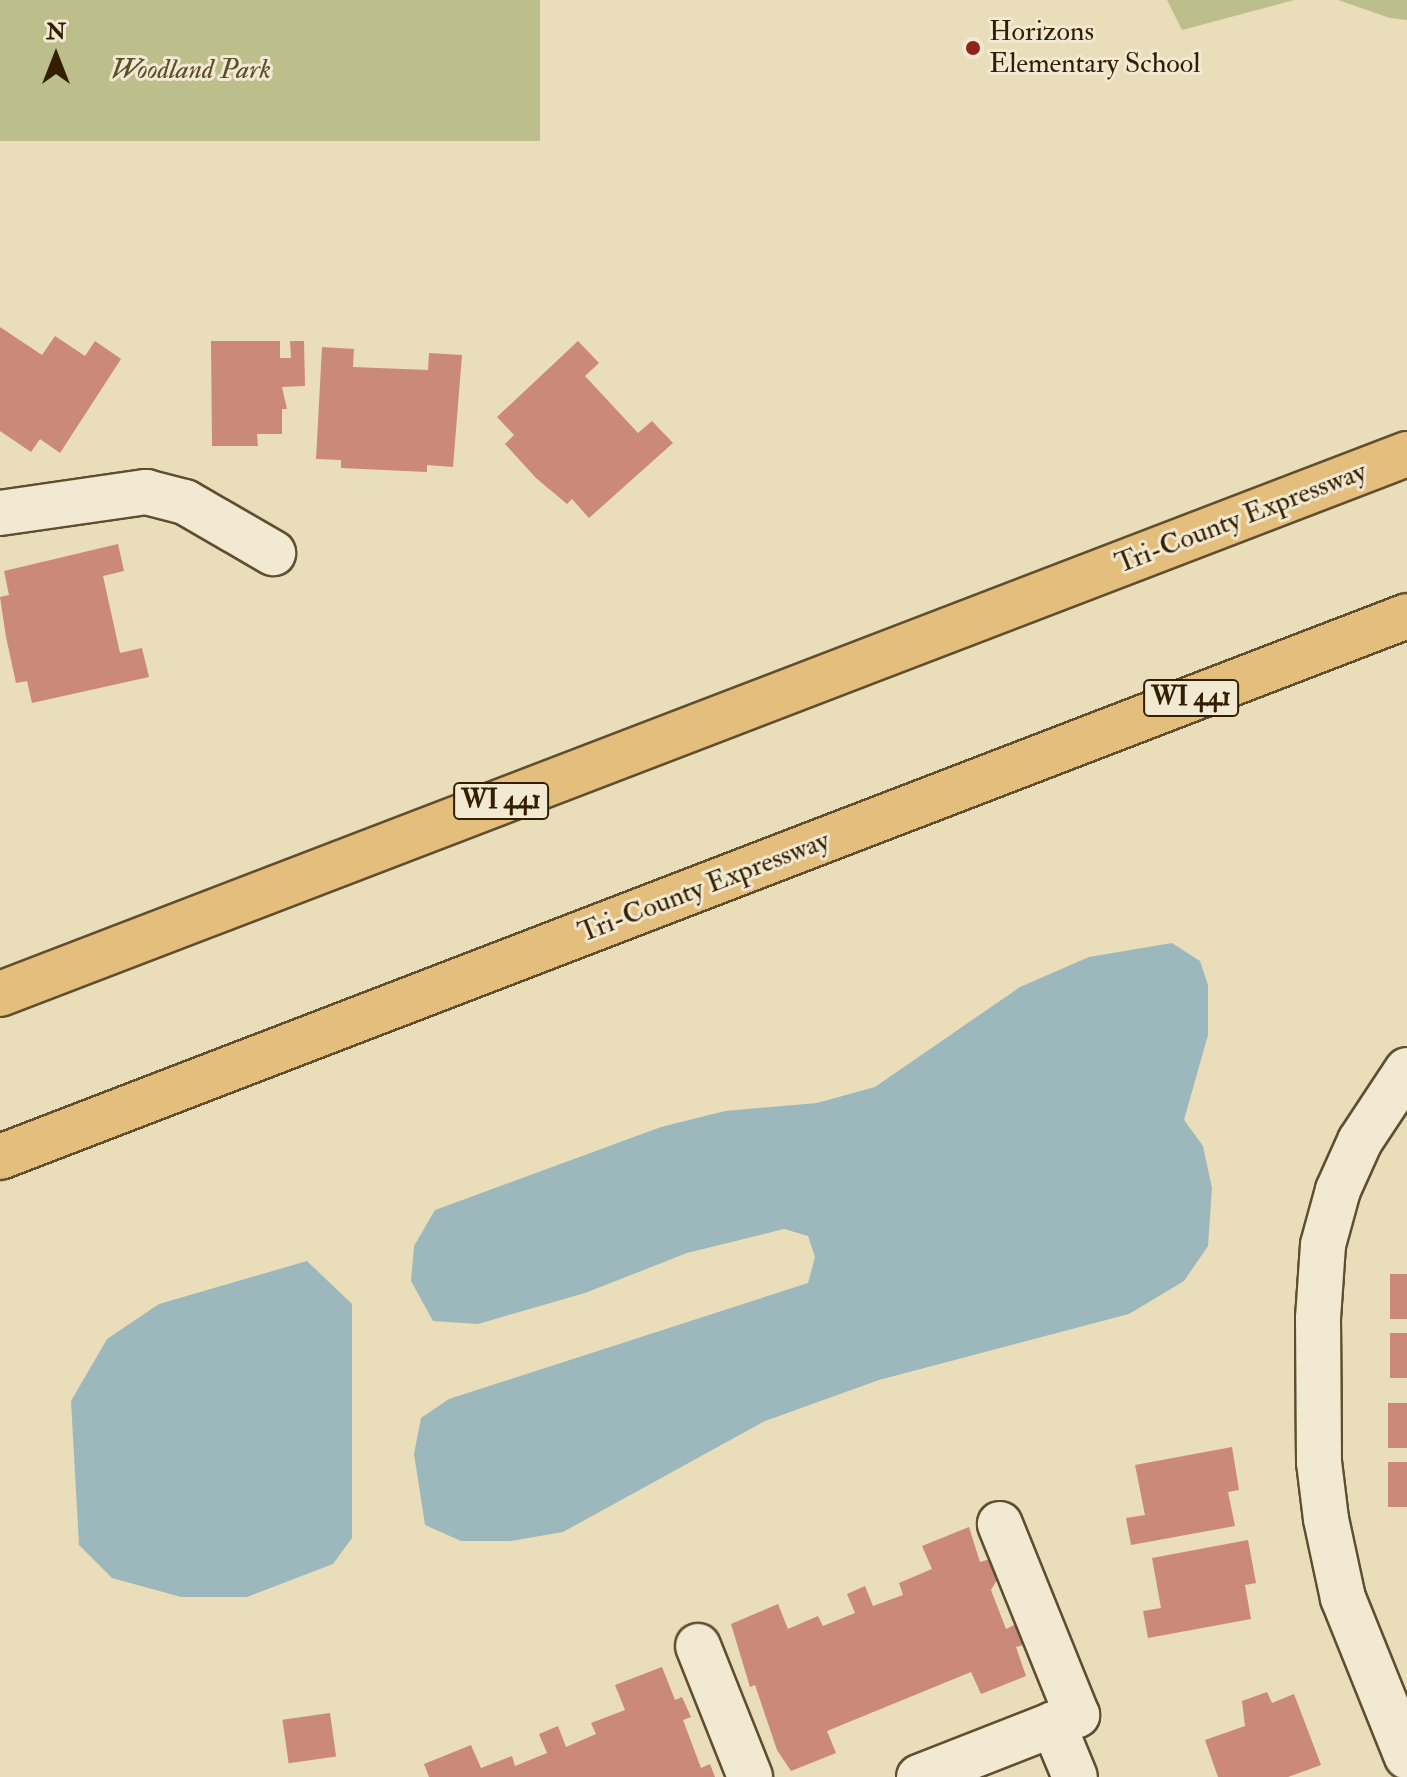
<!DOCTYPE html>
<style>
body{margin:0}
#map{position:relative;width:1407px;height:1777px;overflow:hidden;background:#e9ddba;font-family:"IM FELL Double Pica",serif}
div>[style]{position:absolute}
.green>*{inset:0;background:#bcbf8b;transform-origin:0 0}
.water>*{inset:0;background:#9db8bc}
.building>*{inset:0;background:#cb897a;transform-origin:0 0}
.roads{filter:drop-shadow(2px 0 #604e2e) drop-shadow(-2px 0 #604e2e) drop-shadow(0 2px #604e2e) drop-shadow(0 -2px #604e2e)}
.minor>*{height:44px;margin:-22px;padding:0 22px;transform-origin:22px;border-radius:22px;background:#f1e9d2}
.highway>*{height:44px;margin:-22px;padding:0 22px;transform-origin:22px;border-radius:22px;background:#e4be7d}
.dots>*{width:22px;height:22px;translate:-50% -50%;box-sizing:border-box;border:4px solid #f1e9d2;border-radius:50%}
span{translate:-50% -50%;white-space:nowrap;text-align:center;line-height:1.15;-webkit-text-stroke:6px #f1e9d2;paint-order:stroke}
.shield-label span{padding:2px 6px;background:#f1e9d2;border:2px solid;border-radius:6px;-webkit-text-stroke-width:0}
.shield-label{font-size:26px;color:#331e00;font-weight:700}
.poi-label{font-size:28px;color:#331e00}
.left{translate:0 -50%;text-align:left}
.park-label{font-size:28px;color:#5c4e2a;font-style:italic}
.street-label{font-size:28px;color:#331e00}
.north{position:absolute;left:16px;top:16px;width:80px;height:80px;-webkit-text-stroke:6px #f1e9d2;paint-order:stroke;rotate:0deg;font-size:22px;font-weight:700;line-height:32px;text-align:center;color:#331e00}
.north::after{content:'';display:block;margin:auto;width:28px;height:36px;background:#331e00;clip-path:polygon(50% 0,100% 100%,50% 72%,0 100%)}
</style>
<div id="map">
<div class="green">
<div style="left:0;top:0;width:540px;height:141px"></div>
<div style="clip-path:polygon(1167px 0,1294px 0,1182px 30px)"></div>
<div style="clip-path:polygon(1338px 0,1407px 0,1407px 20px,1390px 18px)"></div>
</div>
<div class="water">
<div style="clip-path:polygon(1172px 943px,1200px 961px,1208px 985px,1208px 1035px,1184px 1120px,1203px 1146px,1212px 1188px,1208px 1246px,1184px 1281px,1129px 1314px,879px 1380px,765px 1421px,563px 1532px,511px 1541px,461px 1541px,425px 1525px,414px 1454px,421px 1418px,449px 1399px,808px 1283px,815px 1257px,808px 1236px,784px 1229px,687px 1253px,585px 1293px,478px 1324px,433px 1321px,411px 1281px,414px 1246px,435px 1210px,661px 1127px,725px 1111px,817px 1103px,875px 1087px,1020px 987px,1089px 957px)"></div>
<div style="clip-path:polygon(307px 1261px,352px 1304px,352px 1538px,333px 1564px,247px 1597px,181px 1597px,112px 1578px,79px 1545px,71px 1401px,107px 1339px,159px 1304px)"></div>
</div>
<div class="building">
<div style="clip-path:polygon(0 327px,42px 355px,55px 336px,85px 356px,95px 341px,121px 359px,60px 453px,40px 439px,31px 452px,0 431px)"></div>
<div style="clip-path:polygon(211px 341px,280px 341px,280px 358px,291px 358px,290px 341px,304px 341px,305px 386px,282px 387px,287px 409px,282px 409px,282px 434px,257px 434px,258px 446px,212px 446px)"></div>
<div style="clip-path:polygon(578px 341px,599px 363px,585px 376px,638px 433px,652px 421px,673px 443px,589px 518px,572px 499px,567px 504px,536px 478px,505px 444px,514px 435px,497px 417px)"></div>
<div style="clip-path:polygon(322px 347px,354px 349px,353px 367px,428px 370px,429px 353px,462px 355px,453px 467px,427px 465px,427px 472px,341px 468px,341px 460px,316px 459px)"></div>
<div style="clip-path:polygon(118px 544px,124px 571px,103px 576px,120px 653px,142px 648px,149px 677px,32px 703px,27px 681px,16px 683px,6px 637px,0 597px,9px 595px,4px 571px)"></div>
<div style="left:1390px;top:1274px;width:17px;height:45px"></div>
<div style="left:1390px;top:1333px;width:17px;height:45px"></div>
<div style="left:1388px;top:1403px;width:19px;height:45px"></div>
<div style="clip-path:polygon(1232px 1447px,1239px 1490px,1228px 1492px,1235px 1526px,1131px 1545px,1126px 1518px,1145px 1515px,1135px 1465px)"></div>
<div style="left:1388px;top:1462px;width:19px;height:45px"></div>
<div style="clip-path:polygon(969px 1527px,980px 1562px,990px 1559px,997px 1580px,991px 1590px,1006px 1629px,1016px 1624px,1024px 1645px,1016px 1647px,1026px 1676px,981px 1694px,971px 1672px,827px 1731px,836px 1753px,791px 1771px,777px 1750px,755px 1685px,750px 1687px,731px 1624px,778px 1604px,788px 1629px,818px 1616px,823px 1626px,855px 1613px,847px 1594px,865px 1586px,873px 1606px,903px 1595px,899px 1583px,932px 1569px,922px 1546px)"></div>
<div style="clip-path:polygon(1248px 1540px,1256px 1583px,1245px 1585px,1251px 1619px,1148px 1638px,1143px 1611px,1161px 1608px,1152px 1558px)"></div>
<div style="clip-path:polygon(662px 1667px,675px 1700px,682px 1697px,691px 1717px,683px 1720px,701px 1768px,710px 1764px,715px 1777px,429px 1777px,424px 1764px,471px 1745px,481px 1768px,512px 1756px,515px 1766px,547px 1753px,539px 1734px,558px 1726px,566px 1747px,596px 1734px,591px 1723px,625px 1710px,615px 1685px)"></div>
<div style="clip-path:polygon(1267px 1692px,1272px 1703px,1294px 1694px,1321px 1765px,1288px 1777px,1218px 1777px,1205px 1740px,1245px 1726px,1242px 1701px)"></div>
<div style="left:330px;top:1713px;width:44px;height:48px;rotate:82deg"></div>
</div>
<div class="roads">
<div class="minor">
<div style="left:0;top:513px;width:148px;rotate:-8.2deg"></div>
<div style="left:146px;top:492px;width:40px;rotate:14.4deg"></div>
<div style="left:185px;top:502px;width:102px;rotate:30.1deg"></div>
<div style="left:1407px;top:1070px;width:85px;rotate:123.5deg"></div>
<div style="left:1360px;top:1141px;width:54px;rotate:114.2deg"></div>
<div style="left:1338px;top:1190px;width:57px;rotate:105.3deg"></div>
<div style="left:1323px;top:1245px;width:73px;rotate:93.9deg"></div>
<div style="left:1318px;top:1318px;width:144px;rotate:89.6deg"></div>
<div style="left:1319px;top:1462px;width:57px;rotate:83deg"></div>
<div style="left:1326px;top:1519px;width:81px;rotate:77.9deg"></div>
<div style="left:1343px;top:1598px;width:171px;rotate:68.1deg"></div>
<div style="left:698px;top:1646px;width:141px;rotate:68.3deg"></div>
<div style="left:1053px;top:1724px;width:57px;rotate:67.5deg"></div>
<div style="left:919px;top:1777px;width:170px;rotate:-21.4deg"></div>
<div style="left:1077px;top:1715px;width:206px;rotate:-112deg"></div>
</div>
<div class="highway">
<div style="left:0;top:994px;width:1507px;rotate:-21deg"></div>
<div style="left:0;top:1157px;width:1507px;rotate:-21.03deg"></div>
</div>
</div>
<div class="dots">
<div style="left:973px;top:48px;background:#8f2418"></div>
</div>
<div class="shield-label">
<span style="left:1191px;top:698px">WI 441</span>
<span style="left:501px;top:801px">WI 441</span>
</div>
<div class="poi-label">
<span class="left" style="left:989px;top:48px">Horizons<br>Elementary School</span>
</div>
<div class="park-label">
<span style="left:191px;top:70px">Woodland Park</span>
</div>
<div class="street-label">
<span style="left:1241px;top:518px;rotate:-21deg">Tri-County Expressway</span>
<span style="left:704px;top:887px;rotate:-21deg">Tri-County Expressway</span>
</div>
<div class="north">N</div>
</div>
